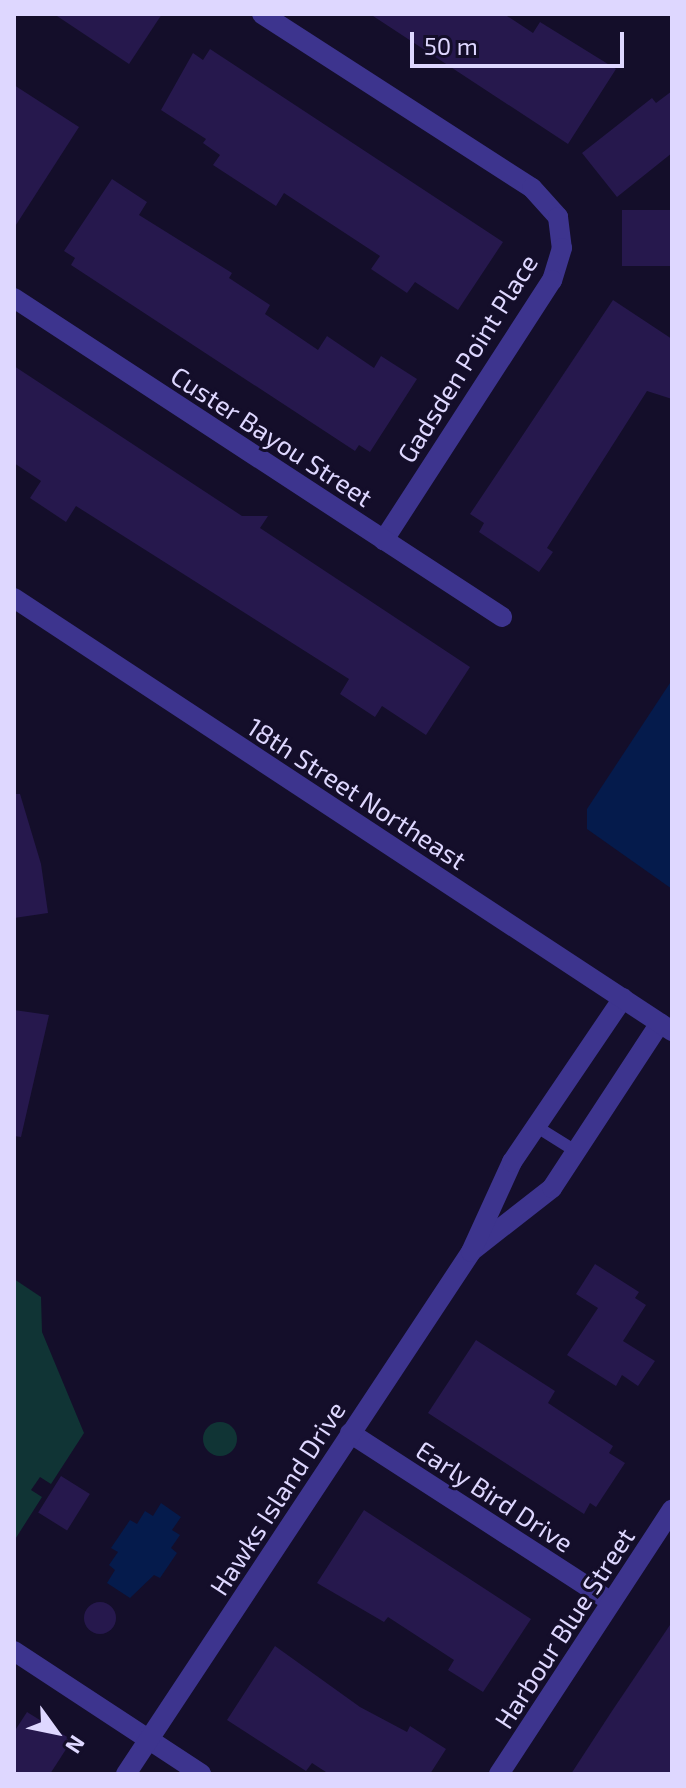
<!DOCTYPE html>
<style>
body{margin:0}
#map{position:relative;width:686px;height:1788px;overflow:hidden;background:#140e2a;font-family:"Exo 2",sans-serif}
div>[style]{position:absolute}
.green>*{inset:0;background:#103435}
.round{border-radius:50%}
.water>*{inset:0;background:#051b4c}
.building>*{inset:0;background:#26184d;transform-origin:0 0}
.service>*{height:12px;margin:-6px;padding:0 6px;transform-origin:6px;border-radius:6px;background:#3d348e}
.minor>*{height:20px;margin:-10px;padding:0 10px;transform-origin:10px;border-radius:10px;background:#3d348e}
.tertiary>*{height:20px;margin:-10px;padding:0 10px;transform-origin:10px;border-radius:10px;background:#3d348e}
span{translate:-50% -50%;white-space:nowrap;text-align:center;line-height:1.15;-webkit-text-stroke:6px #140e2a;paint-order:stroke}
.street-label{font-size:26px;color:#ded7ff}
.frame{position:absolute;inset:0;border:16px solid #ded7ff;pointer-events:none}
.north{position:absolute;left:16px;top:1692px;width:80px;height:80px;-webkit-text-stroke:6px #140e2a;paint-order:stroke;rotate:123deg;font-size:22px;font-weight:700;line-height:32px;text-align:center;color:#ded7ff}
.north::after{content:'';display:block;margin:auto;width:28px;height:36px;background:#ded7ff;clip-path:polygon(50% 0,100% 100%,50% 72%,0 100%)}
.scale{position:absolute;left:410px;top:32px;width:214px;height:36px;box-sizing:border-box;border:4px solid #ded7ff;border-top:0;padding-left:10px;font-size:24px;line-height:28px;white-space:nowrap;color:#ded7ff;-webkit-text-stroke:6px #140e2a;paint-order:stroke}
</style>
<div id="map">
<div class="green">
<div style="clip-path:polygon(14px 1279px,41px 1297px,42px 1332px,84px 1433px,51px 1484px,40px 1477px,31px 1490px,42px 1497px,14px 1541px)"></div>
<div class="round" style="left:203px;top:1422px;width:34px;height:34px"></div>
</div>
<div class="water">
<div style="clip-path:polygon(672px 680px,672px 889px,587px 829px,587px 809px)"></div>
<div style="clip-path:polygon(161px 1503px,181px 1517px,172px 1530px,180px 1535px,171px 1548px,177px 1553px,160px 1578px,154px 1575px,130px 1598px,107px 1583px,115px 1570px,109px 1565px,118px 1552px,111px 1548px,130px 1520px,137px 1524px,145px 1511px,153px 1516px)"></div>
</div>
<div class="building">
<div style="clip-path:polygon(54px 14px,162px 14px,129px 64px)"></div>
<div style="clip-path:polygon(370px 14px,504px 14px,533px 33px,540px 22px,616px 69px,568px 144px)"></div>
<div style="clip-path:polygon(210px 49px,503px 242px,458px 310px,415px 282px,407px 293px,371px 269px,380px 256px,284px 193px,276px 206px,213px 165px,220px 155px,203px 143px,206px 139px,161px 110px,193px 53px,203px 60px)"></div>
<div style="clip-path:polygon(14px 85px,79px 127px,14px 228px)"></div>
<div style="clip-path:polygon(672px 91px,672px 153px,617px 197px,582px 153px,652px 98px,656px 103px)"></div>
<div style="clip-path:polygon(112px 179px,147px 202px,139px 215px,232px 273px,229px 278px,270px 305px,265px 314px,318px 350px,327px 336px,374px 368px,381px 356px,417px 379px,370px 452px,359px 445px,355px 451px,71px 265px,75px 258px,64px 251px)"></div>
<div style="left:622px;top:210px;width:50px;height:56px"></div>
<div style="clip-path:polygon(613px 300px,672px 339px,672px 399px,647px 391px,547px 548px,553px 552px,539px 572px,479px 532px,484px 523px,470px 514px)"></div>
<div style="clip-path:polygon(14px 366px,242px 516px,268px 516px,260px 528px,470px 667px,426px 735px,382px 706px,375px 717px,340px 694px,349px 679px,76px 506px,66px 522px,30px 498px,41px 481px,14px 463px)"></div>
<div style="clip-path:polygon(14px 794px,20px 794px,41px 864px,48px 913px,14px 918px)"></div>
<div style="clip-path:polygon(14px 1010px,49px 1015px,21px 1137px,14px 1136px)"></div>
<div style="clip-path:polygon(595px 1264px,639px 1292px,635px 1298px,646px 1305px,623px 1341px,655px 1361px,638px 1386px,622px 1375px,616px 1386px,567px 1355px,598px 1308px,576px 1294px)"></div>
<div style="clip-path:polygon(476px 1340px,555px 1391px,548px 1403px,613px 1446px,609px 1453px,625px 1463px,596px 1507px,590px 1503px,584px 1514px,428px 1413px)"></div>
<div style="left:61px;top:1476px;width:34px;height:43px;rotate:32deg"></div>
<div style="clip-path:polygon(364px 1510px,531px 1619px,483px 1692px,448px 1670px,454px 1660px,388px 1617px,384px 1622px,317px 1583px)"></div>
<div class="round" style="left:84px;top:1602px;width:32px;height:32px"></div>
<div style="clip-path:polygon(672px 1622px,672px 1774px,571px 1774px,612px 1711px)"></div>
<div style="clip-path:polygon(275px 1646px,360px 1707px,407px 1732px,410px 1726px,446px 1749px,430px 1774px,329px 1774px,312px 1763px,306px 1771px,227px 1720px)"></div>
<div style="clip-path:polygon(27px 1712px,72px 1740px,50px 1774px,14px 1774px,14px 1732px)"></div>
</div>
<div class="service">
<div style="left:537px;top:1127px;width:47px;rotate:32deg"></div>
</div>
<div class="minor">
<div style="left:262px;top:14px;width:321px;rotate:32.8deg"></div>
<div style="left:532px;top:188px;width:39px;rotate:48deg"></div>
<div style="left:558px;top:217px;width:31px;rotate:83deg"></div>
<div style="left:562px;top:248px;width:34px;rotate:107deg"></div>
<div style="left:552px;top:280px;width:310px;rotate:122.9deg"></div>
<div style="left:14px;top:298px;width:583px;rotate:33.17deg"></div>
<div style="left:474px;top:1249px;width:99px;rotate:-38deg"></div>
<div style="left:552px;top:1188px;width:197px;rotate:-56.8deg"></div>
<div style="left:350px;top:1433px;width:311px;rotate:32.9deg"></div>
<div style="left:14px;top:1651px;width:224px;rotate:33.3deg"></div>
<div style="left:126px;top:1774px;width:626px;rotate:-56.54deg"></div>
<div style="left:471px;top:1252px;width:99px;rotate:-65.5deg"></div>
<div style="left:512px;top:1162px;width:198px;rotate:-55.9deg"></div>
<div style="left:499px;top:1774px;width:316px;rotate:-56.8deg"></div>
</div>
<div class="tertiary">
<div style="left:14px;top:598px;width:788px;rotate:33.35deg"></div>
</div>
<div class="street-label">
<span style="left:467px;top:358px;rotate:-58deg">Gadsden Point Place</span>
<span style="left:272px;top:436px;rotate:33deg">Custer Bayou Street</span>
<span style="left:357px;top:793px;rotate:33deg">18th Street Northeast</span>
<span style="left:495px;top:1496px;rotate:33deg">Early Bird Drive</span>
<span style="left:277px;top:1498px;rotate:-57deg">Hawks Island Drive</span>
<span style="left:564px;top:1628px;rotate:-57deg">Harbour Blue Street</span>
</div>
<div class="frame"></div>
<div class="north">N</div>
<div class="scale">50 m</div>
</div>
